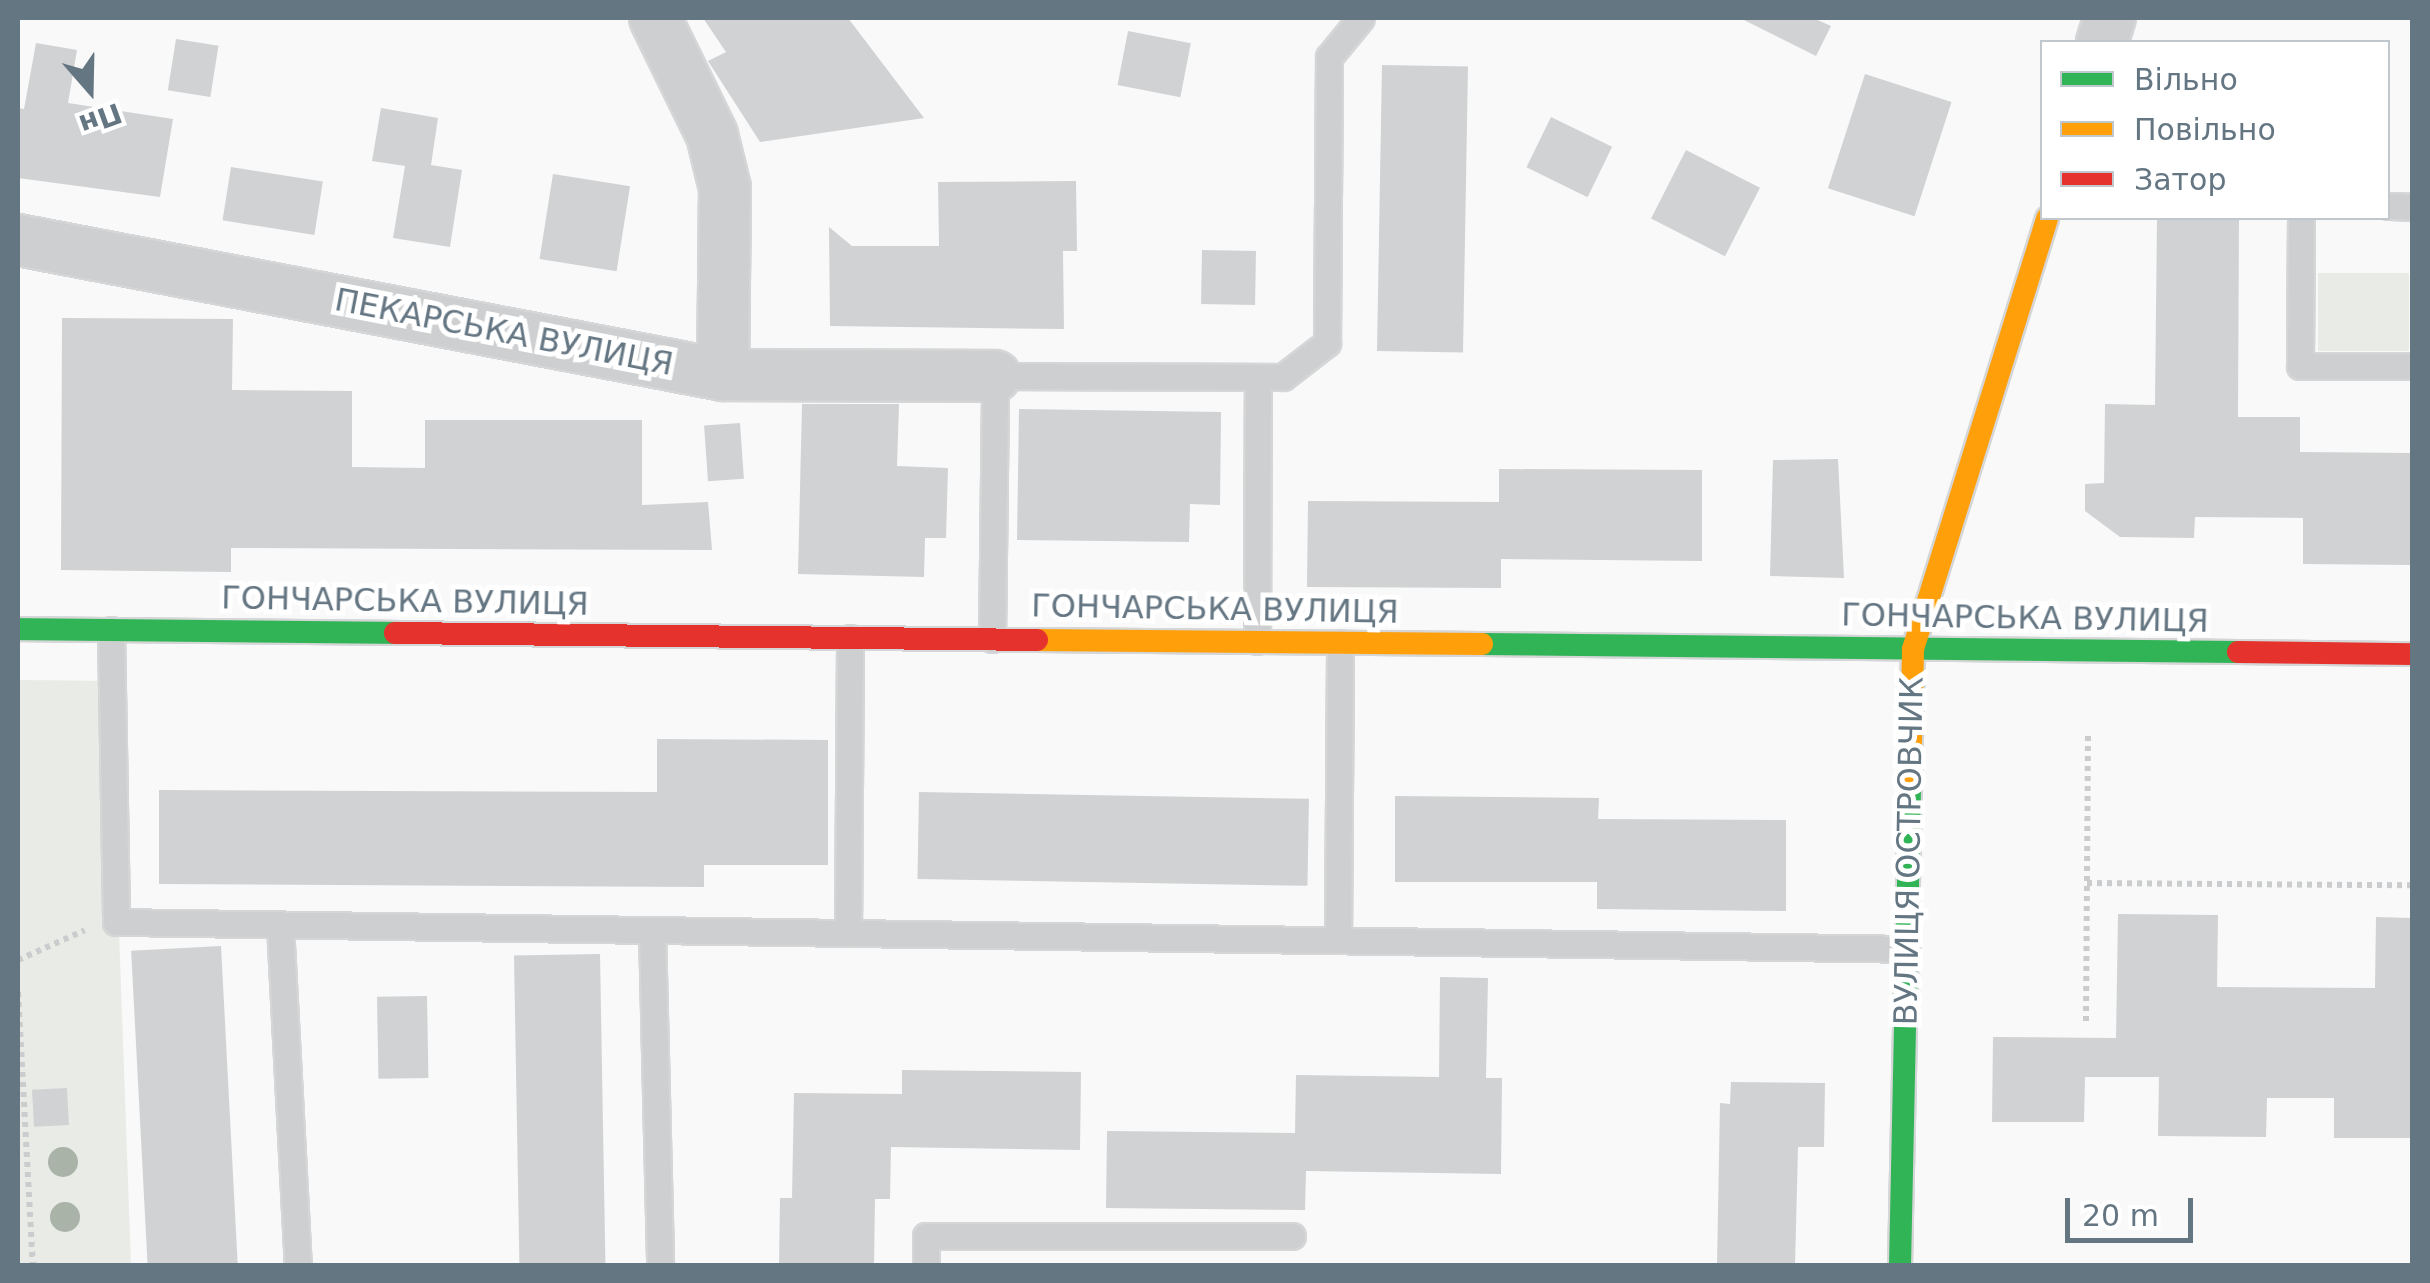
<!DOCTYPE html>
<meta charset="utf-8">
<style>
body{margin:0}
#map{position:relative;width:2430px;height:1283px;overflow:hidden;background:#f9f9f9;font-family:"DejaVu Sans",sans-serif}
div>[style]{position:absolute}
.green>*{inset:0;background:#e8ebe6;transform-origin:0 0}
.building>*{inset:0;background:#d0d2d3;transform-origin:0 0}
.path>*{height:6px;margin-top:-3px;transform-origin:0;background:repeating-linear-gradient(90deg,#cbcccd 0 5px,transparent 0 10px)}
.roads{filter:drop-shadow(2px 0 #d5d6d7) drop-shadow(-2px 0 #d5d6d7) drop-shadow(0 2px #d5d6d7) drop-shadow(0 -2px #d5d6d7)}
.lane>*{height:25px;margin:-12.5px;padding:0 12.5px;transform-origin:12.5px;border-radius:12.5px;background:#cecfd0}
.street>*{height:50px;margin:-25px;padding:0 25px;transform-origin:25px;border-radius:25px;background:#cecfd0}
.fast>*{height:22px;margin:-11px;padding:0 11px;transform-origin:11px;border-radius:11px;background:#30b455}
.slow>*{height:22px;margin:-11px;padding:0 11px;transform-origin:11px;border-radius:11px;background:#ff9f0a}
.jam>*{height:22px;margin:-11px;padding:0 11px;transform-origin:11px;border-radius:11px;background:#e5322d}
.trees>*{width:30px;height:30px;margin:-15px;border-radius:50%;background:#a9b3a7}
span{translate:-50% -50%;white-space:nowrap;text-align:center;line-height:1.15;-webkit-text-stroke:10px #fff;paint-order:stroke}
.street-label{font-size:32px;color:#657683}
.frame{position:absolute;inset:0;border:20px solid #657683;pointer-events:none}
.legend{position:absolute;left:2040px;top:40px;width:350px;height:180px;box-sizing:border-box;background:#fff;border:2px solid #c1c8cd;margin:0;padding:12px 18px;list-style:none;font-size:30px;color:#657683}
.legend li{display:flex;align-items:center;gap:20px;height:50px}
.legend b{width:50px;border:2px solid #c1c8cd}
.north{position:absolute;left:40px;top:40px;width:100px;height:100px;-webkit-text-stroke:8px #fff;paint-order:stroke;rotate:160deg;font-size:28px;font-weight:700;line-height:40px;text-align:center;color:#657683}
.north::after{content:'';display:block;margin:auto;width:35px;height:45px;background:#657683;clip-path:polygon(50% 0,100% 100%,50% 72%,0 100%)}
.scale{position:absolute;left:2065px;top:1198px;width:128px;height:45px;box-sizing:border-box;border:5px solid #657683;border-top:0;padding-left:12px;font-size:30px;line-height:35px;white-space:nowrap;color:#657683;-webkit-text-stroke:8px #fff;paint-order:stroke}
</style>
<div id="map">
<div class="green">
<div style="left:2318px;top:273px;width:91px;height:78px"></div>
<div style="clip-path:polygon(18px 680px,110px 681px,131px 1265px,18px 1266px)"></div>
</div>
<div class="building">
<div style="clip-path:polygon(703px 18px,848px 18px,924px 118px,760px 142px,708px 61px,726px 52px)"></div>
<div style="clip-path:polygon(1740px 18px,1813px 18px,1831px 26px,1816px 56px)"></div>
<div style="left:1128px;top:31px;width:64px;height:55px;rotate:11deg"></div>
<div style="left:176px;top:39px;width:43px;height:52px;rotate:9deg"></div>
<div style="clip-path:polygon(36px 43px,77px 50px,68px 103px,173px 119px,160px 197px,18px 178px,18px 108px,24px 109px)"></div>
<div style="left:1382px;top:65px;width:86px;height:286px;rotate:1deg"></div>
<div style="left:1865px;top:74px;width:91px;height:120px;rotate:18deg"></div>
<div style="clip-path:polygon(381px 108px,438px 118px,431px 165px,462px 170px,450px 247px,393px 238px,405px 166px,372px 161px)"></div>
<div style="left:1551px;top:117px;width:68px;height:56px;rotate:26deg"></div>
<div style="left:1686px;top:150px;width:83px;height:77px;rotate:27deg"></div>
<div style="left:231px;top:167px;width:93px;height:54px;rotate:9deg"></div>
<div style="left:553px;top:174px;width:78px;height:86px;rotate:9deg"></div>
<div style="clip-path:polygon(1076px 181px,1077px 251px,1063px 251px,1064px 329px,830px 326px,829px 227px,852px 246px,939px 246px,938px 182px)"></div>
<div style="clip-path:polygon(2157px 218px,2239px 218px,2238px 417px,2300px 417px,2300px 452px,2412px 453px,2412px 565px,2303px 564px,2303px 518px,2195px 517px,2194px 538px,2120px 537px,2085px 511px,2085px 484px,2104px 483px,2105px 404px,2155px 405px)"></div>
<div style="left:1202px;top:250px;width:54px;height:54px;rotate:1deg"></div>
<div style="clip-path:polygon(62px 318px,233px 319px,232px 390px,352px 391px,352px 467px,425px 468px,425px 420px,642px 420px,642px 505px,708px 502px,712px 550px,231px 548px,231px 572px,61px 570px)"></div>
<div style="clip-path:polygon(802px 404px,899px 404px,897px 466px,948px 468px,946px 538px,925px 538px,924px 577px,798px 574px)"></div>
<div style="clip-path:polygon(1019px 409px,1221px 412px,1220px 505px,1190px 504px,1189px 542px,1017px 540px)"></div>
<div style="left:740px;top:423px;width:56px;height:36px;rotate:86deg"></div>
<div style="clip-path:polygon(1838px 459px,1844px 578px,1770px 576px,1773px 460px)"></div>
<div style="clip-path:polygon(1499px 469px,1702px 470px,1702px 561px,1501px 559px,1501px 588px,1307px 587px,1308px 501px,1499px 502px)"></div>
<div style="clip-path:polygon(657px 739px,828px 740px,828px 865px,704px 865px,704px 887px,159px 884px,159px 790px,657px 792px)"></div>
<div style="left:919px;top:792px;width:390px;height:87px;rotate:1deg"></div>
<div style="clip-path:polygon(1395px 796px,1599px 798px,1598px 819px,1786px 820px,1786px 911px,1597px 909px,1597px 882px,1395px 882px)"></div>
<div style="clip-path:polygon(2118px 914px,2218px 915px,2217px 987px,2375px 988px,2376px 917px,2412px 918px,2412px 1138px,2334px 1138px,2334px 1098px,2267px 1098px,2266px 1137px,2158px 1136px,2159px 1077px,2085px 1077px,2084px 1122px,1992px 1122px,1993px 1037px,2116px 1038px)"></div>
<div style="left:221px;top:946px;width:320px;height:90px;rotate:87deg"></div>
<div style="left:600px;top:954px;width:312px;height:86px;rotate:89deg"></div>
<div style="clip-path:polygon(1440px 977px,1488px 978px,1486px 1078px,1502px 1078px,1501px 1174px,1306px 1171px,1305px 1210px,1106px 1208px,1107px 1131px,1295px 1133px,1296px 1075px,1439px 1077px)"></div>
<div style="left:427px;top:996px;width:82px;height:50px;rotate:89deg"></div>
<div style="clip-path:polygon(902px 1070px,1081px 1072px,1080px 1150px,891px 1147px,890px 1199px,875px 1199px,874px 1266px,779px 1266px,780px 1198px,792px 1198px,794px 1093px,902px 1094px)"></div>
<div style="clip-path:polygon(1731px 1082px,1825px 1083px,1824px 1147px,1798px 1147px,1795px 1266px,1717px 1266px,1720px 1103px,1730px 1104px)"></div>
<div style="left:67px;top:1088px;width:37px;height:35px;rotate:87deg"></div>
</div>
<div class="path">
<div style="left:2087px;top:883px;width:325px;rotate:0.4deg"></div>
<div style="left:18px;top:960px;width:73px;rotate:-24.1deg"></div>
<div style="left:18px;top:992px;width:274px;rotate:86.9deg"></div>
<div style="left:2086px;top:1021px;width:285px;rotate:-89.6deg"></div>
</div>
<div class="roads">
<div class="lane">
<div style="left:2388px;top:206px;width:24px;rotate:2deg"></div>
<div style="left:2301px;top:218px;width:148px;rotate:90.4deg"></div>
<div style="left:2300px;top:366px;width:112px"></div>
<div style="left:111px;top:630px;width:292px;rotate:89deg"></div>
<div style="left:116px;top:922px;width:1791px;rotate:0.86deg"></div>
<div style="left:992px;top:639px;width:263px;rotate:-89.3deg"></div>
<div style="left:995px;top:376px;width:288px;rotate:0.2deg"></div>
<div style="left:1283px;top:377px;width:56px;rotate:-37.7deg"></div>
<div style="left:1327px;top:343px;width:286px;rotate:-89.6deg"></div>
<div style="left:1329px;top:57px;width:50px;rotate:-50.6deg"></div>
<div style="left:1257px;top:641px;width:262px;rotate:-89.8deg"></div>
<div style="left:280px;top:925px;width:341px;rotate:87deg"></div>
<div style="left:652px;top:931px;width:335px;rotate:88.6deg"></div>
<div style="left:848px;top:933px;width:295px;rotate:-89.6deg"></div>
<div style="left:1338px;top:940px;width:297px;rotate:-89.6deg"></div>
<div style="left:926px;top:1266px;width:30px;rotate:-90deg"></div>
<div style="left:926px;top:1236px;width:366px"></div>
</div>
<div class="street">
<div style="left:655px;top:18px;width:130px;rotate:64deg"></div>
<div style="left:712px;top:135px;width:55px;rotate:76.2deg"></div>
<div style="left:725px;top:188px;width:187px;rotate:90.6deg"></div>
<div style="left:2102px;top:42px;width:25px;rotate:-72deg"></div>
<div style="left:18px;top:240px;width:718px;rotate:10.84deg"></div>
<div style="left:723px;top:375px;width:272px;rotate:0.2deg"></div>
</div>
<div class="fast">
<div style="left:18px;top:629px;width:377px;rotate:0.6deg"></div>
<div style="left:1482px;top:644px;width:756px;rotate:0.61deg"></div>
<div style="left:1900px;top:1266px;width:482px;rotate:-88.8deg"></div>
</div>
<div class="slow">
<div style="left:1037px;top:640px;width:445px;rotate:0.5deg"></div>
<div style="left:1910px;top:784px;width:135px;rotate:-88.7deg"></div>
<div style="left:1913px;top:649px;width:451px;rotate:-72.7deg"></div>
</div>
<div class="jam">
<div style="left:395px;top:633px;width:642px;rotate:0.62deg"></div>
<div style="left:2238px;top:652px;width:174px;rotate:0.7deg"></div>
</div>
</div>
<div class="trees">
<div style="left:63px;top:1162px"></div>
<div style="left:65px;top:1217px"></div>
</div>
<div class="street-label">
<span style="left:504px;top:332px;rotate:11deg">ПЕКАРСЬКА ВУЛИЦЯ</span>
<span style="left:405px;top:601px;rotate:1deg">ГОНЧАРСЬКА ВУЛИЦЯ</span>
<span style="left:1215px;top:609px;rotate:1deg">ГОНЧАРСЬКА ВУЛИЦЯ</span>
<span style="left:2025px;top:618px;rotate:1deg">ГОНЧАРСЬКА ВУЛИЦЯ</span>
<span style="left:1909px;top:851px;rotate:-89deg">ВУЛИЦЯ ОСТРОВЧИК</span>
</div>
<div class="frame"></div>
<ul class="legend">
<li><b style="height:12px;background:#30b455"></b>Вільно</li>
<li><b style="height:12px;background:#ff9f0a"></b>Повільно</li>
<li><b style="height:12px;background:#e5322d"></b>Затор</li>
</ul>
<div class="north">Пн</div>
<div class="scale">20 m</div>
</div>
